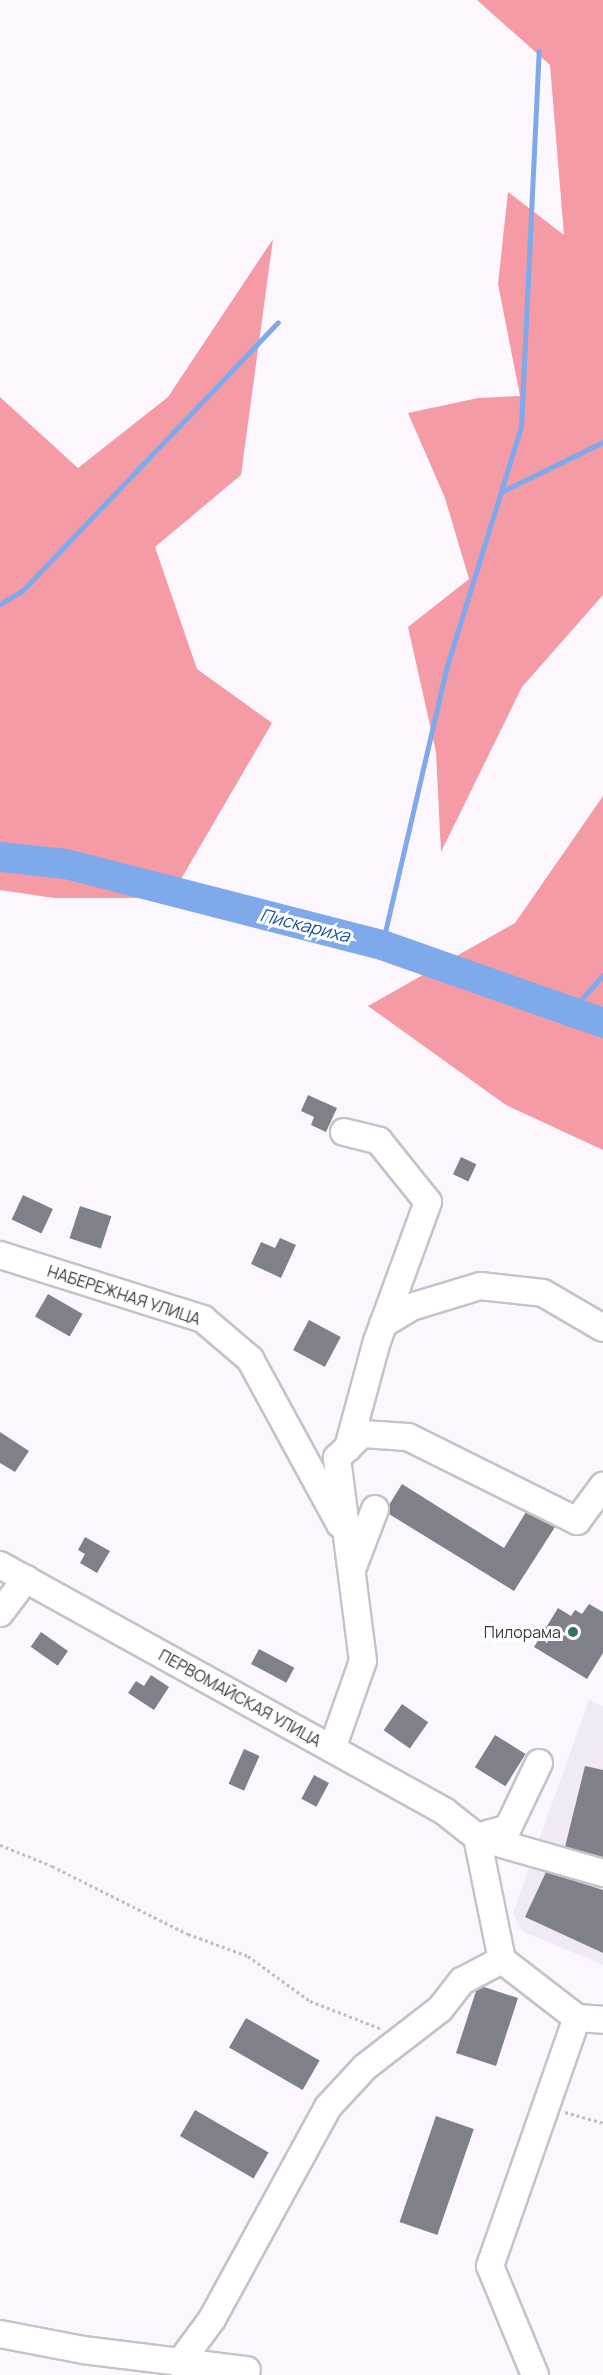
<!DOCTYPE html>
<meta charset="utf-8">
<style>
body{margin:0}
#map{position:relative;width:603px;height:2375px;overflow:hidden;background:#fcf7ff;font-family:Manrope,sans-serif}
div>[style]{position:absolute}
.built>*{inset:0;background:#f2e9f7}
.forest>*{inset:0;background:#f49ba6}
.stream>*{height:5px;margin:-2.5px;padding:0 2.5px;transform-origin:2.5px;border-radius:2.5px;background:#7ea9eb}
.river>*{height:30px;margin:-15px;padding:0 15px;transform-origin:15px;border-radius:15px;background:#7ea9eb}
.building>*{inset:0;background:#808088;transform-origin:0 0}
.path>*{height:3px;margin-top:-1.5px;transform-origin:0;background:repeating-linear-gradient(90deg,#c1bdc3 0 3px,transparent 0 6px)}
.roads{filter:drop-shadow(2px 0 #c7c2c9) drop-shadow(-2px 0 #c7c2c9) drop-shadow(0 2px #c7c2c9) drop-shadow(0 -2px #c7c2c9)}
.minor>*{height:26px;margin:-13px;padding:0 13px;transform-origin:13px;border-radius:13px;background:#fff}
.dots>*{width:16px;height:16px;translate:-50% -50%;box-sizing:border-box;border:3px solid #fff;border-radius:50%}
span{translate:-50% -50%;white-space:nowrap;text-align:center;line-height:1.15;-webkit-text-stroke:6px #fff;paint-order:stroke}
.street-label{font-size:16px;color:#3c3a3d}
.poi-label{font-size:16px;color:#3c3a3d}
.right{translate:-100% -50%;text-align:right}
.water-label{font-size:18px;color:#2053a0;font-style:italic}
</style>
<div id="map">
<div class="built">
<div style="clip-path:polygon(589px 1700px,603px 1706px,603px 1965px,522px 1931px,513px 1913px)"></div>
</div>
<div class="forest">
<div style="clip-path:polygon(477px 0,603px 0,603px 595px,522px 687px,441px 852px,436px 752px,408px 627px,469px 579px,445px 498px,408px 413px,478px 398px,520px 396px,498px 284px,508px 192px,564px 235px,550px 65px)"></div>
<div style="clip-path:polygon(273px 239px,241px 475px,155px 547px,197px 669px,272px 723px,170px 898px,54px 898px,0 890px,0 397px,78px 468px,168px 397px)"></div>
<div style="clip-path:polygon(603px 796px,603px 1150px,506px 1105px,368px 1006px,515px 923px)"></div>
</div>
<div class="stream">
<div style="left:501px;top:492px;width:114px;rotate:-26.1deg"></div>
<div style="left:0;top:604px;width:26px;rotate:-31deg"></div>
<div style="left:22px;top:591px;width:371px;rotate:-46.4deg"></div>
<div style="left:382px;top:945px;width:283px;rotate:-76.9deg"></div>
<div style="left:446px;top:669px;width:253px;rotate:-72.8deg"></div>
<div style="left:521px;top:427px;width:376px;rotate:-87.3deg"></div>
<div style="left:570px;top:1012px;width:50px;rotate:-48.3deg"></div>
</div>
<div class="river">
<div style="left:0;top:857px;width:66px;rotate:6.1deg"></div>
<div style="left:66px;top:864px;width:326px;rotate:14.4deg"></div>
<div style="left:382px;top:945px;width:234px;rotate:19.4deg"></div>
</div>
<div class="building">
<div style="clip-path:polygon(308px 1095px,337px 1108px,326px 1132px,311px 1125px,314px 1117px,301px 1111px)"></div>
<div style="left:461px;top:1157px;width:17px;height:19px;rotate:25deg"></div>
<div style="left:23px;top:1195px;width:33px;height:27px;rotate:25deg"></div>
<div style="left:80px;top:1206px;width:33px;height:34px;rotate:18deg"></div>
<div style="clip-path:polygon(280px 1238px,296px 1245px,281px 1278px,251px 1264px,261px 1242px,275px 1248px)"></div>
<div style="left:48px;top:1294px;width:40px;height:26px;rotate:30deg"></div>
<div style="left:309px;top:1320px;width:36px;height:34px;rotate:28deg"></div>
<div style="clip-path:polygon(0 1432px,29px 1451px,15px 1472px,0 1463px)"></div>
<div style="clip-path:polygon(402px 1484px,504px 1548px,526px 1512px,555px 1527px,514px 1591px,389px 1514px,389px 1505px)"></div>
<div style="clip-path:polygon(85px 1537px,110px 1551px,97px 1573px,80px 1563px,85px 1554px,78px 1550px)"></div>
<div style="clip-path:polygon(589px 1604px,603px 1612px,603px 1653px,587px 1679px,534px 1647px,558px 1608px,571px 1616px,575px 1610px,582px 1614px)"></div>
<div style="left:41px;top:1632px;width:33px;height:18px;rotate:35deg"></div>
<div style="left:259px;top:1649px;width:40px;height:17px;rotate:28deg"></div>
<div style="clip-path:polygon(151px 1675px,169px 1687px,154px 1710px,128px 1693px,136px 1681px,144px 1686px)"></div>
<div style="left:402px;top:1704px;width:32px;height:32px;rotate:35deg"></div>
<div style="left:495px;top:1735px;width:36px;height:38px;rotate:32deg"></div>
<div style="left:244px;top:1749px;width:17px;height:38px;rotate:24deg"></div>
<div style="clip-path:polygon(585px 1766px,603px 1770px,603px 1857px,565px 1847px)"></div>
<div style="left:314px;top:1775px;width:17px;height:27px;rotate:28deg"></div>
<div style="clip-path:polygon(546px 1872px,603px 1890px,603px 1953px,525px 1917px)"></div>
<div style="clip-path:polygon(484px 1987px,518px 1998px,496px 2066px,456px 2053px,476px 1991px)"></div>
<div style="left:246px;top:2018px;width:85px;height:34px;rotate:30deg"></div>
<div style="left:195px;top:2110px;width:85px;height:30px;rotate:30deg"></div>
<div style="left:436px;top:2116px;width:40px;height:112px;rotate:19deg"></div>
</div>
<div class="path">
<div style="left:0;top:1845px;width:56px;rotate:22deg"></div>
<div style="left:52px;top:1866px;width:152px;rotate:26.6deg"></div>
<div style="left:188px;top:1934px;width:64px;rotate:20.1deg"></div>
<div style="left:248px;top:1956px;width:77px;rotate:36deg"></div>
<div style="left:310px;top:2001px;width:77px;rotate:21.3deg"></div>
<div style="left:565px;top:2112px;width:40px;rotate:16deg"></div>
</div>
<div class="roads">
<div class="minor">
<div style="left:344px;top:1132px;width:36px;rotate:14deg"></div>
<div style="left:379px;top:1141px;width:78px;rotate:51.2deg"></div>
<div style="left:428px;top:1202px;width:148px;rotate:110.1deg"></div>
<div style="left:377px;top:1341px;width:111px;rotate:105.2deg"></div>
<div style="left:0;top:1255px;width:213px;rotate:17.5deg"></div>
<div style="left:203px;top:1319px;width:62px;rotate:40.4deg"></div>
<div style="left:250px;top:1359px;width:188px;rotate:61.4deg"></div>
<div style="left:383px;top:1324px;width:33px;rotate:-31deg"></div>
<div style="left:411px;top:1307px;width:72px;rotate:-16.9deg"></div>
<div style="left:480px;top:1286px;width:63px;rotate:6.3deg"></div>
<div style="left:543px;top:1293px;width:69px;rotate:30.3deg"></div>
<div style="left:0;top:1565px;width:508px;rotate:28.99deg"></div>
<div style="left:444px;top:1811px;width:42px;rotate:38.2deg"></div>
<div style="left:477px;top:1837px;width:131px;rotate:15.9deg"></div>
<div style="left:353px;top:1567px;width:62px;rotate:-69.2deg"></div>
<div style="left:0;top:1613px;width:43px;rotate:-52.6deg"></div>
<div style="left:332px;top:1749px;width:93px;rotate:-70.6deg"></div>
<div style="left:363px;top:1661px;width:205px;rotate:-97.3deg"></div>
<div style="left:337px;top:1458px;width:35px;rotate:-44deg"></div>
<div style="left:362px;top:1434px;width:46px;rotate:3.7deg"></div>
<div style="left:408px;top:1437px;width:189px;rotate:26.4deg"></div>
<div style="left:577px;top:1521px;width:44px;rotate:-53.4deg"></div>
<div style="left:477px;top:1837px;width:126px;rotate:78.5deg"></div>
<div style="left:502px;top:1960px;width:95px;rotate:37.7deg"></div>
<div style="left:577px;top:2018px;width:26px;rotate:4deg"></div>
<div style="left:477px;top:1837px;width:32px;rotate:-16deg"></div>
<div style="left:508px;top:1828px;width:72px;rotate:-64.5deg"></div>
<div style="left:0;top:2334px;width:85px;rotate:10.9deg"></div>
<div style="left:83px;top:2350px;width:165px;rotate:7deg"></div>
<div style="left:179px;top:2364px;width:56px;rotate:-53.7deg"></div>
<div style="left:212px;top:2319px;width:242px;rotate:-61.3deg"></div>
<div style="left:328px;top:2107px;width:54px;rotate:-47.2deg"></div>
<div style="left:365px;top:2067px;width:95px;rotate:-37.7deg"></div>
<div style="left:440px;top:2009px;width:36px;rotate:-52deg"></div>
<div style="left:462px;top:1981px;width:45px;rotate:-27.7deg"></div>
<div style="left:535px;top:2375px;width:118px;rotate:-112.4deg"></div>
<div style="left:490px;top:2266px;width:263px;rotate:-70.7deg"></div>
</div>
</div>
<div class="dots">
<div style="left:573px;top:1632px;background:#327261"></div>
</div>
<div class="street-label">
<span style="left:124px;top:1295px;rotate:18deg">НАБЕРЕЖНАЯ УЛИЦА</span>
<span style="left:240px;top:1698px;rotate:29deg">ПЕРВОМАЙСКАЯ УЛИЦА</span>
</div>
<div class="poi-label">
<span class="right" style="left:561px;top:1632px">Пилорама</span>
</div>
<div class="water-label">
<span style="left:305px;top:925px;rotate:14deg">Пискариха</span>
</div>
</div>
